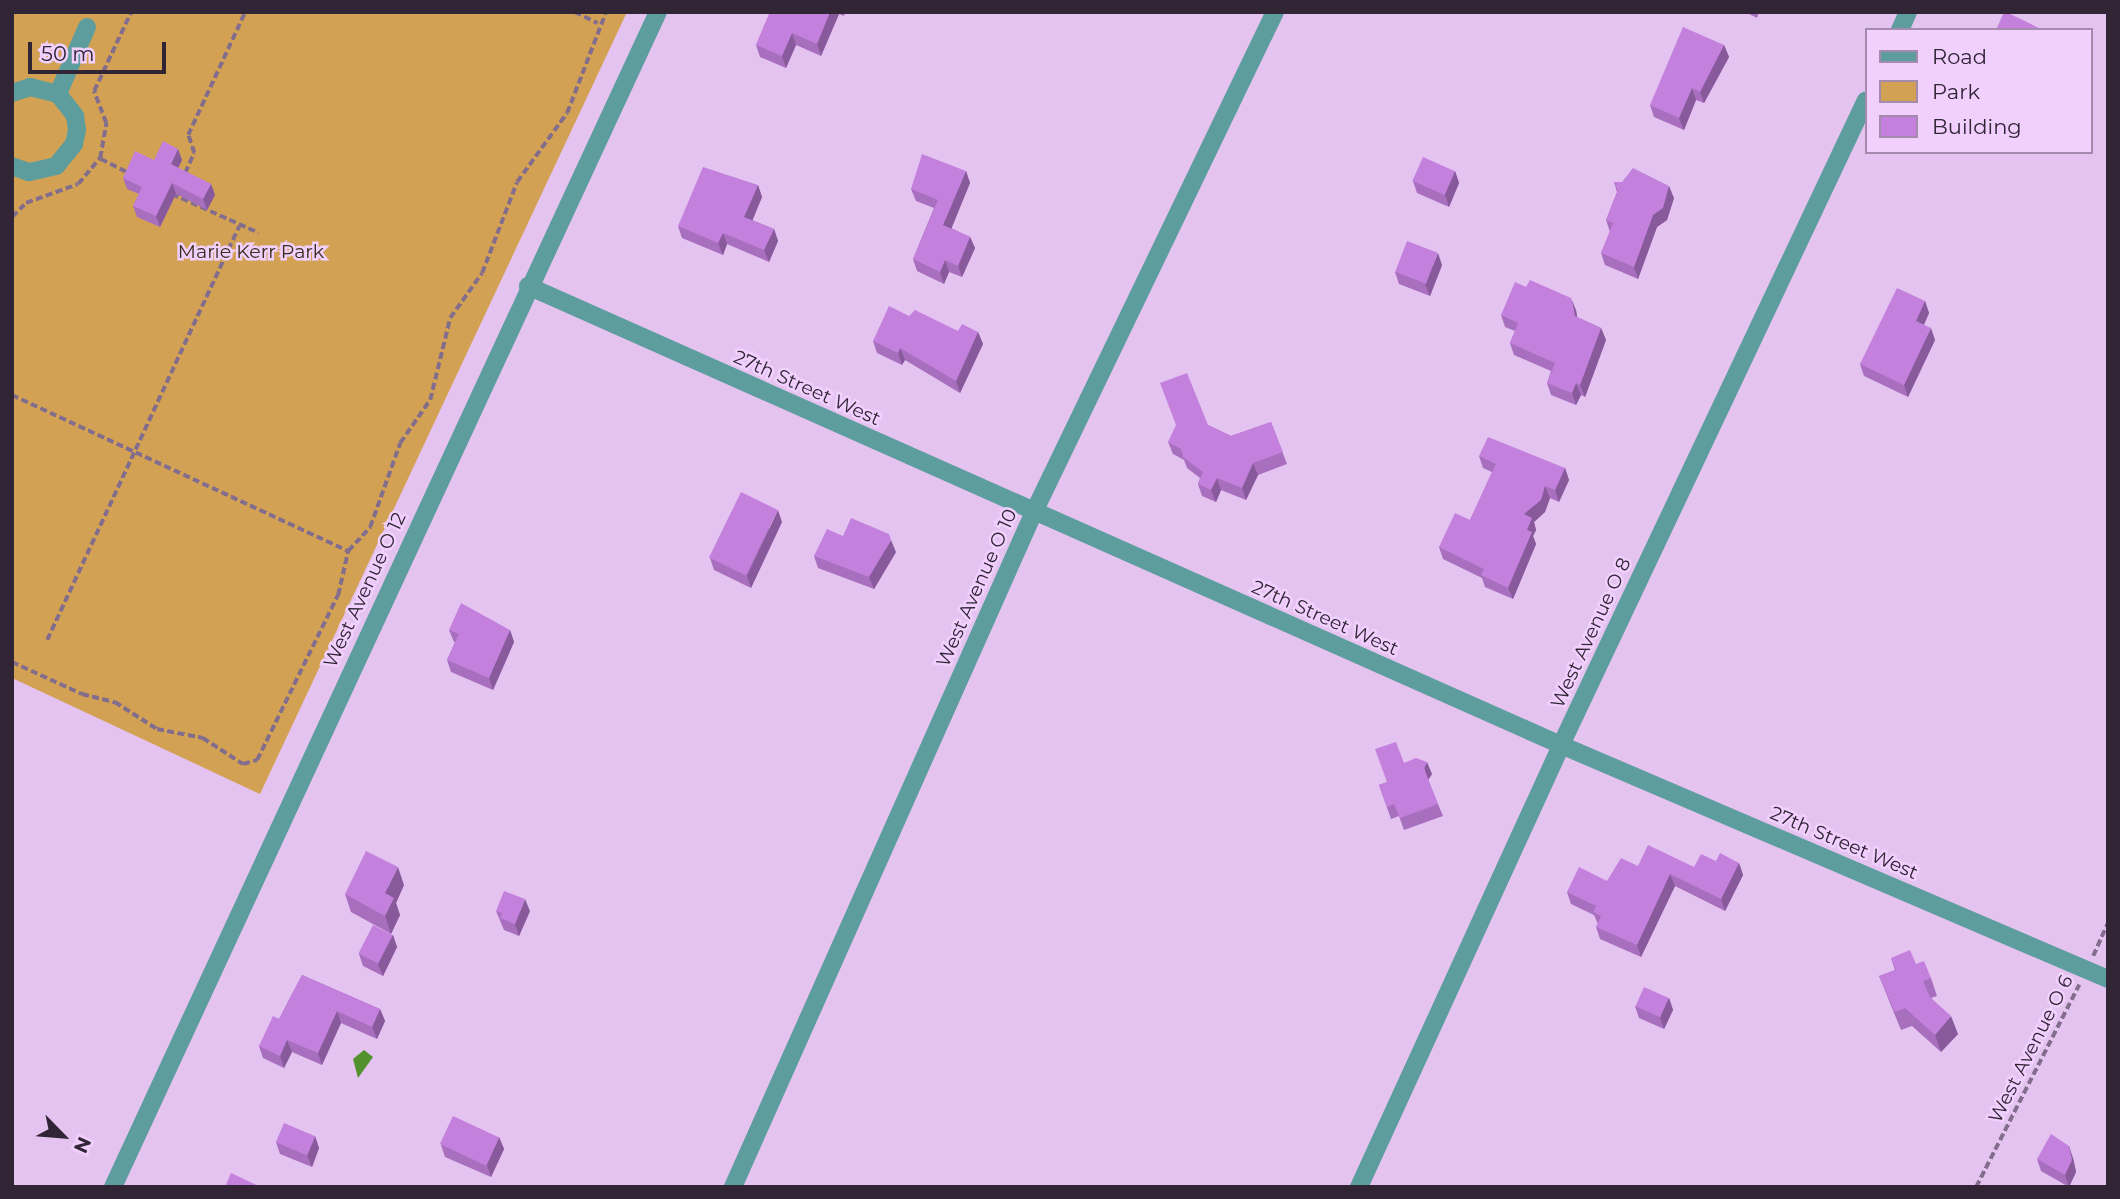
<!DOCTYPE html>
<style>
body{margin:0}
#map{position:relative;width:2120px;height:1199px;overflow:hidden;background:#e4c3f1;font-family:Montserrat,sans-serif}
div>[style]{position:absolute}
.green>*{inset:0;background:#d3a154}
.water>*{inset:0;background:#53912e}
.path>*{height:3.5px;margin-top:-1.75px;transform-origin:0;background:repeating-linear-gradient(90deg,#836d8c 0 7px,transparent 0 10.5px)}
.minor>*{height:18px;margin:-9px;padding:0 9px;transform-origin:9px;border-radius:9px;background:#5d9d9d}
.wall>*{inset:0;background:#a86fbe}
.shaded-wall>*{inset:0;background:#885a9b}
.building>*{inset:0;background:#c381dd;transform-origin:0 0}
span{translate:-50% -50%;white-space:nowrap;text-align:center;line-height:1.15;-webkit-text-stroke:5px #f1d0fe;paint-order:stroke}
.park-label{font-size:19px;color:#3a2d1a}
.street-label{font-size:19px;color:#302435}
.frame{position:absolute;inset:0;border:14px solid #302435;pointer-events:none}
.legend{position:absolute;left:1865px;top:28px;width:228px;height:126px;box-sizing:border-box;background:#f1d0fe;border:2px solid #a48bae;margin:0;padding:9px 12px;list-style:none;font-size:21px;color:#302435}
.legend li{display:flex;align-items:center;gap:14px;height:35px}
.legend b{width:35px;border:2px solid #a48bae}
.north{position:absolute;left:28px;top:1101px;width:70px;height:70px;-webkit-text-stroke:5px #f1d0fe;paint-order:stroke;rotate:115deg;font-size:19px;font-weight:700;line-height:28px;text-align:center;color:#302435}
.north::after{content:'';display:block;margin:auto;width:24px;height:32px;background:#302435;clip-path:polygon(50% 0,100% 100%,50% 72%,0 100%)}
.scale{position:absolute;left:28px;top:42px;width:138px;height:32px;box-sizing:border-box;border:4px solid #302435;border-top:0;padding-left:9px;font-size:21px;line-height:24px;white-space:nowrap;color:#302435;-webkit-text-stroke:5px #f1d0fe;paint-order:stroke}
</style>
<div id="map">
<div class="green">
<div style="clip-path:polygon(12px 12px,627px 12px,260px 794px,12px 678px)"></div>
</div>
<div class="water">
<div style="clip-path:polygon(364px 1050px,373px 1057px,358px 1078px,353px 1059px)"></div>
</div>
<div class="path">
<div style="left:575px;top:12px;width:25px;rotate:26deg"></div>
<div style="left:101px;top:159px;width:30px;rotate:27deg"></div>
<div style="left:185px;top:173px;width:22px;rotate:-66deg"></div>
<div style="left:194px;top:153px;width:19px;rotate:-108deg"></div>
<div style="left:188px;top:135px;width:136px;rotate:-65.1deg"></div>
<div style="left:172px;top:194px;width:95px;rotate:24.1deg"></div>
<div style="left:12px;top:217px;width:20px;rotate:-45deg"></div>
<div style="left:26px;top:203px;width:55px;rotate:-20.1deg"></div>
<div style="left:78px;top:184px;width:34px;rotate:-50deg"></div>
<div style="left:100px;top:158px;width:36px;rotate:-80deg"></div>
<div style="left:106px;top:123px;width:34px;rotate:-111deg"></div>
<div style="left:94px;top:91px;width:87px;rotate:-64.9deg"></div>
<div style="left:12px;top:395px;width:370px;rotate:24.9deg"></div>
<div style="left:47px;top:640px;width:456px;rotate:-65.1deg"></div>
<div style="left:12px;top:662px;width:77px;rotate:24.6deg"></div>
<div style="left:82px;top:694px;width:34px;rotate:14deg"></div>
<div style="left:115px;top:702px;width:50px;rotate:32.7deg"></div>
<div style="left:157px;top:729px;width:47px;rotate:11.1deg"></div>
<div style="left:203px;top:738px;width:48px;rotate:33deg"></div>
<div style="left:243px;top:764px;width:15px;rotate:-16deg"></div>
<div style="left:257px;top:760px;width:184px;rotate:-63.9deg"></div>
<div style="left:338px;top:595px;width:45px;rotate:-77.2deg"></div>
<div style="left:348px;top:551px;width:33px;rotate:-47deg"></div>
<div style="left:370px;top:527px;width:89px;rotate:-70.3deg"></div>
<div style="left:400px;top:443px;width:52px;rotate:-55.1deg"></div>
<div style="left:430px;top:400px;width:84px;rotate:-76.3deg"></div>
<div style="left:450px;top:318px;width:55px;rotate:-54.6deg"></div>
<div style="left:482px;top:273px;width:97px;rotate:-69deg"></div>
<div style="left:517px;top:182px;width:85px;rotate:-54.1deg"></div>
<div style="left:567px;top:113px;width:108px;rotate:-68.9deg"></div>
<div style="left:2093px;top:956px;width:36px;rotate:-66deg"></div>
<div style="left:1976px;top:1187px;width:227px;rotate:-63deg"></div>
</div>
<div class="minor">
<div style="left:1900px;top:30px;width:20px;rotate:-66deg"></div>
<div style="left:12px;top:93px;width:19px;rotate:-18deg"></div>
<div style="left:30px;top:87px;width:29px;rotate:14deg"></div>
<div style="left:58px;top:94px;width:28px;rotate:52deg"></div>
<div style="left:75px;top:116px;width:14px;rotate:82deg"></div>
<div style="left:77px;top:130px;width:14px;rotate:102deg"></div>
<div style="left:74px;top:144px;width:28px;rotate:129deg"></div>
<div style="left:56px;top:166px;width:28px;rotate:167deg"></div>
<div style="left:29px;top:172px;width:18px;rotate:-161deg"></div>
<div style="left:58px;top:94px;width:73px;rotate:-66.6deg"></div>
<div style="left:528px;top:286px;width:1130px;rotate:23.96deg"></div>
<div style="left:1561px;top:745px;width:595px;rotate:23.16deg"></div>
<div style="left:113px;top:1187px;width:1295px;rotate:-65.12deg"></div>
<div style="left:733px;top:1187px;width:739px;rotate:-65.97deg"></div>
<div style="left:1034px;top:512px;width:555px;rotate:-64.27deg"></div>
<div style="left:1359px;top:1187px;width:486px;rotate:-65.4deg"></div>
<div style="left:1561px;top:745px;width:713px;rotate:-64.69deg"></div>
</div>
<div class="wall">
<div style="clip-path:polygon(770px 12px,845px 12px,844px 16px,839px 14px,821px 56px,796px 45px,786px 68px,760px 57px,756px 45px)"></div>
<div style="clip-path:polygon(1745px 12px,1759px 12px,1757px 18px)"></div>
<div style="clip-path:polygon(1724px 45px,1729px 57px,1704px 103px,1696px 100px,1684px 130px,1654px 117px,1650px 105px)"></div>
<div style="clip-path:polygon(178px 149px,182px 160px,178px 168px,211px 184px,215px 195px,207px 210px,176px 194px,160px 227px,137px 217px,133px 206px,139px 194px,127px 189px,123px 178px)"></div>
<div style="clip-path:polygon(966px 171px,970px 183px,951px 228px,970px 237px,975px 248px,962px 277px,949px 272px,944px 284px,917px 271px,913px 259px,934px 208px,916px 201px,911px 189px)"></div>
<div style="clip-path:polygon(1455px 171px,1459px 183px,1449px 207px,1417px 193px,1413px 181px)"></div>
<div style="clip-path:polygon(1614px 182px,1674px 198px,1667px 220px,1657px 227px,1638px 279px,1605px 265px,1601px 253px,1610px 232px,1606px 220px,1617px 192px)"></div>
<div style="clip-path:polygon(758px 185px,762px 197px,752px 220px,774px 229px,778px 241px,769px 262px,727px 244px,723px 255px,682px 238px,678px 226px)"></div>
<div style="clip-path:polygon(1442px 265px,1430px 296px,1399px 284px,1395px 272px)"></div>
<div style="clip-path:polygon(1925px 301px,1929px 313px,1924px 325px,1935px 340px,1908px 397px,1864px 376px,1860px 364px)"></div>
<div style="clip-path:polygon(1576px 310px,1577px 317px,1601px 328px,1606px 340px,1585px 397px,1581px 395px,1576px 405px,1551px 395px,1547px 383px,1551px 371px,1514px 355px,1510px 343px,1515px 331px,1505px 327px,1501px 315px)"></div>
<div style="clip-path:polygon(909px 316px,958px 331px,978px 332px,983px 344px,960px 393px,905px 360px,902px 365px,877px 353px,873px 341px)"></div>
<div style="clip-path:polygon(1271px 422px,1287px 464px,1258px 475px,1246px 500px,1221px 490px,1216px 502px,1202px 496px,1198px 484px,1200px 478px,1187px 468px,1184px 460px,1173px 454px,1168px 442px,1208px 425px,1231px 436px)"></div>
<div style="clip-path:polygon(1479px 456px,1565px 468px,1569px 480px,1559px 502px,1550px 498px,1545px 512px,1534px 522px,1536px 530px,1533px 536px,1536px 544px,1513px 599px,1485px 587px,1482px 578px,1443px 559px,1439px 547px,1470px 520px,1492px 472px,1483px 468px)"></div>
<div style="clip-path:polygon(782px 522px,751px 588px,714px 570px,710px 558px)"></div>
<div style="clip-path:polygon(843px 536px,896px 552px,874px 589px,818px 568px,814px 556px)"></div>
<div style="clip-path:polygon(449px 630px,510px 630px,514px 642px,493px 690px,451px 672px,447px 660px,455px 642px,454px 642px)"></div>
<div style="clip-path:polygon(1404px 763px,1432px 774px,1428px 780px,1443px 816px,1404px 830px,1399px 816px,1391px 819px,1379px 785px,1387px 782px)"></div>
<div style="clip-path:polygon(1716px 861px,1739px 863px,1743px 875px,1725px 911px,1675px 886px,1641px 957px,1600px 939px,1596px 927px,1598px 924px,1594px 915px,1571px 904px,1567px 892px,1607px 881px,1638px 866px,1694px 867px)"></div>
<div style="clip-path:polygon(404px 885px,396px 903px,400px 915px,391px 934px,351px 912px,345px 894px)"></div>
<div style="clip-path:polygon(496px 911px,530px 911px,519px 936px,504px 930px)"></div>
<div style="clip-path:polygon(393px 935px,397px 947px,383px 976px,363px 966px,359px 954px)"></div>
<div style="clip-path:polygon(1891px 958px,1916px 964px,1931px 978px,1937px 996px,1931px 998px,1958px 1034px,1941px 1052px,1912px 1026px,1901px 1030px,1879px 976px,1895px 970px)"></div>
<div style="clip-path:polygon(302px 975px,380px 1009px,385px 1021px,377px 1039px,341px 1023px,322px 1065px,292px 1052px,284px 1068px,263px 1058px,259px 1046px,279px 1019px)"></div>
<div style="clip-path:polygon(1669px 998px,1673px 1010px,1664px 1029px,1639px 1018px,1635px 1006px)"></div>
<div style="clip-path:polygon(315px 1136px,319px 1148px,312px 1167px,280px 1154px,276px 1142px)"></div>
<div style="clip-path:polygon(499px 1137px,504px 1149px,491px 1177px,445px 1157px,441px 1145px)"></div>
<div style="clip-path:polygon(2073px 1158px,2076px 1172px,2069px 1187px,2041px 1171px,2037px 1159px)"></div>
</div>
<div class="shaded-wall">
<div style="clip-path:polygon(830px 12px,839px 12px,839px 14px,821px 56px,817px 44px)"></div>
<div style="clip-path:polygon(792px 33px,796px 45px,786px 68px,782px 56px)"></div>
<div style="clip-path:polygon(1724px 45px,1729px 57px,1704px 103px,1700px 92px)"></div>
<div style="clip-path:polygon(1692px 88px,1696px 100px,1684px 130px,1679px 118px)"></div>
<div style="clip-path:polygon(178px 149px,182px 160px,175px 175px,171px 164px)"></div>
<div style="clip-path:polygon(966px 171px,970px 183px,948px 237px,943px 225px)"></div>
<div style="clip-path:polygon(1455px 171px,1459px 183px,1449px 207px,1445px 195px)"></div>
<div style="clip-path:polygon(172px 183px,176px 194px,160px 227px,156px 216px)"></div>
<div style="clip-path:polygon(211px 184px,215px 195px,207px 210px,203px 199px)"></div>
<div style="clip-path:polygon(758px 185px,762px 197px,749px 229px,744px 217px)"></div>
<div style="clip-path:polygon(1669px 186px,1674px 198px,1667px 220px,1657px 227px,1638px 279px,1634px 267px,1653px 215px)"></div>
<div style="clip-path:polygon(774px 229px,778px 241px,769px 262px,764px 250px)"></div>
<div style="clip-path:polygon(723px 233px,727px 244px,723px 255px,718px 243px)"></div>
<div style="clip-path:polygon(970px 237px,975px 248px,962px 277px,958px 266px)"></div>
<div style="clip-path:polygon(1438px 253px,1442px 265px,1430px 296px,1425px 284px)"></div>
<div style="clip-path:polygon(945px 260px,949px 272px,944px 284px,940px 272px)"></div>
<div style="clip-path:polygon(1571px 298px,1576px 310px,1579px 328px,1575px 316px)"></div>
<div style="clip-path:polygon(1925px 301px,1929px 313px,1920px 333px,1916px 321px)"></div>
<div style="clip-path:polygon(1601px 328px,1606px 340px,1585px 397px,1580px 385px)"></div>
<div style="clip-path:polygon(1931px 328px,1935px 340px,1908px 397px,1904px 385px)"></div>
<div style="clip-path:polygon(978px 332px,983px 344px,960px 393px,956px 381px)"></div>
<div style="clip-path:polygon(900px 348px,905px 360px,902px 365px,898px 353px)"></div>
<div style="clip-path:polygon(1576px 383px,1581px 395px,1576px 405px,1572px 393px)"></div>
<div style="clip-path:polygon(1253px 463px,1258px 475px,1246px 500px,1242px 488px)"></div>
<div style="clip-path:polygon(1565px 468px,1569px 480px,1559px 502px,1555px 490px)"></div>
<div style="clip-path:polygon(1217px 478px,1221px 490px,1216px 502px,1211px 490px)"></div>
<div style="clip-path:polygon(1545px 486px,1550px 498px,1545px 512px,1534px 522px,1536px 530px,1533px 536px,1536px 544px,1513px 599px,1508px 588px,1527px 530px,1524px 514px)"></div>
<div style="clip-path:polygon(778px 510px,782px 522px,751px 588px,747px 576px)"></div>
<div style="clip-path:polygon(891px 540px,896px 552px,874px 589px,869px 577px)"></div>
<div style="clip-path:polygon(510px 630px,514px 642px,493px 690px,489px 678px)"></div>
<div style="clip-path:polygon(1427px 762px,1432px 774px,1428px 780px,1424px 768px)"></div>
<div style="clip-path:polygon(1739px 863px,1743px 875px,1725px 911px,1721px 899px)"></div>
<div style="clip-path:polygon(398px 867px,404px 885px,396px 903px,400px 915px,391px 934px,385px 916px,385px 893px)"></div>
<div style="clip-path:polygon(1670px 874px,1675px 886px,1641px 957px,1637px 945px)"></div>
<div style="clip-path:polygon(525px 899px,530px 911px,519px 936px,515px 924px)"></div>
<div style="clip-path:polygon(393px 935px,397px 947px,383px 976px,378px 964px)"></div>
<div style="clip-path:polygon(1669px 998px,1673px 1010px,1664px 1029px,1660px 1017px)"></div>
<div style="clip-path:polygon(380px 1009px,385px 1021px,377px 1039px,372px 1027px)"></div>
<div style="clip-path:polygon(337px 1011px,341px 1023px,322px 1065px,318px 1053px)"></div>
<div style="clip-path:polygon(1951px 1016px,1958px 1034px,1941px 1052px,1935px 1035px)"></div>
<div style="clip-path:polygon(287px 1040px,292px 1052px,284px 1068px,280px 1056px)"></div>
<div style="clip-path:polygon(315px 1136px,319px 1148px,312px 1167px,307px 1155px)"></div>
<div style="clip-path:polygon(499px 1137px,504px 1149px,491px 1177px,487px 1165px)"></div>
<div style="clip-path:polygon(2069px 1146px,2073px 1158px,2076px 1172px,2069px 1187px,2065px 1175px)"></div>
</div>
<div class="building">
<div style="clip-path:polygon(770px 12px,830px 12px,817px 44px,792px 33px,782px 56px,756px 45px)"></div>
<div style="clip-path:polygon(2004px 12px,2006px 12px,2043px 30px,1996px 30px)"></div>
<div style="clip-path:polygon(1683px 27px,1724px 45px,1700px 92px,1692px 88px,1679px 118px,1650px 105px)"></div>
<div style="clip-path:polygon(163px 141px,178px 149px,171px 164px,211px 184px,203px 199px,172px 183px,156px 216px,133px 206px,142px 187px,123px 178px,135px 151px,154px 160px)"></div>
<div style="clip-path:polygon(922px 154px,966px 171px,943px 225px,970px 237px,958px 266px,945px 260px,940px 272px,913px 259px,938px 200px,911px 189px)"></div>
<div style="left:1423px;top:157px;width:35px;height:26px;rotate:24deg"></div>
<div style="clip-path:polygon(703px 167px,758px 185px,744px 217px,774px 229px,764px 250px,723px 233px,718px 243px,678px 226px)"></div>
<div style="clip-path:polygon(1633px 168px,1669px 186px,1663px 208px,1653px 215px,1634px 267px,1601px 253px,1613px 223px,1606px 220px,1618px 191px,1614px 182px,1622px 182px)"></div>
<div style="left:1407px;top:241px;width:33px;height:33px;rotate:21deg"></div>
<div style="clip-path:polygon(1530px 280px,1571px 298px,1575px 316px,1601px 328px,1580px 385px,1576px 383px,1572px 393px,1547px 383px,1555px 363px,1510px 343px,1518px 323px,1501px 315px,1515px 282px,1526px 287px)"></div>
<div style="clip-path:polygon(1897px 288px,1925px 301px,1916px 321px,1931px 328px,1904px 385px,1860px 364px)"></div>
<div style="clip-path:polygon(889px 306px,909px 316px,915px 310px,958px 331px,962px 324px,978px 332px,956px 381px,900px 348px,898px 353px,873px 341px)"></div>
<div style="clip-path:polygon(1187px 373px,1208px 425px,1231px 436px,1271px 422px,1283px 452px,1253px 463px,1242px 488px,1217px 478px,1211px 490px,1198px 484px,1203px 472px,1183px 457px,1181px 449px,1168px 442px,1176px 425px,1160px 383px)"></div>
<div style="clip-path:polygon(1488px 437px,1565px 468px,1555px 490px,1545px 486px,1541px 500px,1524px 514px,1532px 518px,1527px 530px,1532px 532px,1508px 588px,1481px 575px,1484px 569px,1439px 547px,1455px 513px,1470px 520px,1496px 464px,1479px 456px)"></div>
<div style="left:741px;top:492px;width:41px;height:73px;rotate:26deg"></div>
<div style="clip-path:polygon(851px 518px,889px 534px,891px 540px,869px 577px,814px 556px,827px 529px,843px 536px)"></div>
<div style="clip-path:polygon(461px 603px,510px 630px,489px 678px,447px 660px,459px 634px,449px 630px)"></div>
<div style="clip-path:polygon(1396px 742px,1404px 763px,1416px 758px,1427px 762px,1424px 768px,1438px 804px,1400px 818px,1394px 804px,1387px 807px,1379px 785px,1387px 782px,1375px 749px)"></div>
<div style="clip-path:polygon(1648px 845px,1694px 867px,1701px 854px,1716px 861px,1720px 853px,1739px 863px,1721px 899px,1670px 874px,1637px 945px,1596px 927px,1601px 916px,1593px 912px,1596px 906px,1567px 892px,1579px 867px,1607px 881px,1621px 858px,1638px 866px)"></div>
<div style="clip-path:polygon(366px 851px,398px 867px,385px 893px,394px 898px,385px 916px,345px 894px)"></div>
<div style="clip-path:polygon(504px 891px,525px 899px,515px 924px,500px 918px,502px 913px,496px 911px)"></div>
<div style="left:373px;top:925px;width:22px;height:32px;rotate:27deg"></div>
<div style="clip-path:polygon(1910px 950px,1916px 964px,1924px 961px,1931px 978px,1923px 981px,1930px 997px,1951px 1016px,1935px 1035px,1905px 1008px,1895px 1012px,1879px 976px,1896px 970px,1891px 958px)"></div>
<div style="clip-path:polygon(302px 975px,380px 1009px,372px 1027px,337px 1011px,318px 1053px,287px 1040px,280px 1056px,259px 1046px,273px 1016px,279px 1019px)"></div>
<div style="left:1644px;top:987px;width:27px;height:21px;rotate:24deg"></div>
<div style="left:453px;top:1116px;width:51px;height:31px;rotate:25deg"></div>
<div style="left:284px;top:1123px;width:34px;height:21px;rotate:23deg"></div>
<div style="clip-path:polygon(2051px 1134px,2069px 1146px,2072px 1160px,2065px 1175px,2037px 1159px)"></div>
<div style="clip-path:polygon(231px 1173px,261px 1187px,225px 1187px)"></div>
</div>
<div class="park-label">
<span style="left:251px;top:252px">Marie Kerr Park</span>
</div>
<div class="street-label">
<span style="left:807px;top:388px;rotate:24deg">27th Street West</span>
<span style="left:977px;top:588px;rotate:-66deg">West Avenue O 10</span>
<span style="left:365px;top:590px;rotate:-65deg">West Avenue O 12</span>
<span style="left:1325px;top:618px;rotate:24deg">27th Street West</span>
<span style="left:1591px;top:633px;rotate:-65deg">West Avenue O 8</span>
<span style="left:1844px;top:843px;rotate:23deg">27th Street West</span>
<span style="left:2031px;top:1049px;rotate:-63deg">West Avenue O 6</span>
</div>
<div class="frame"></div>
<ul class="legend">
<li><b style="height:9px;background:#5d9d9d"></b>Road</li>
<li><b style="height:19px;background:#d3a154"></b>Park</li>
<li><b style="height:19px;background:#c381dd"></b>Building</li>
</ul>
<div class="north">N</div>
<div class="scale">50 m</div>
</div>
